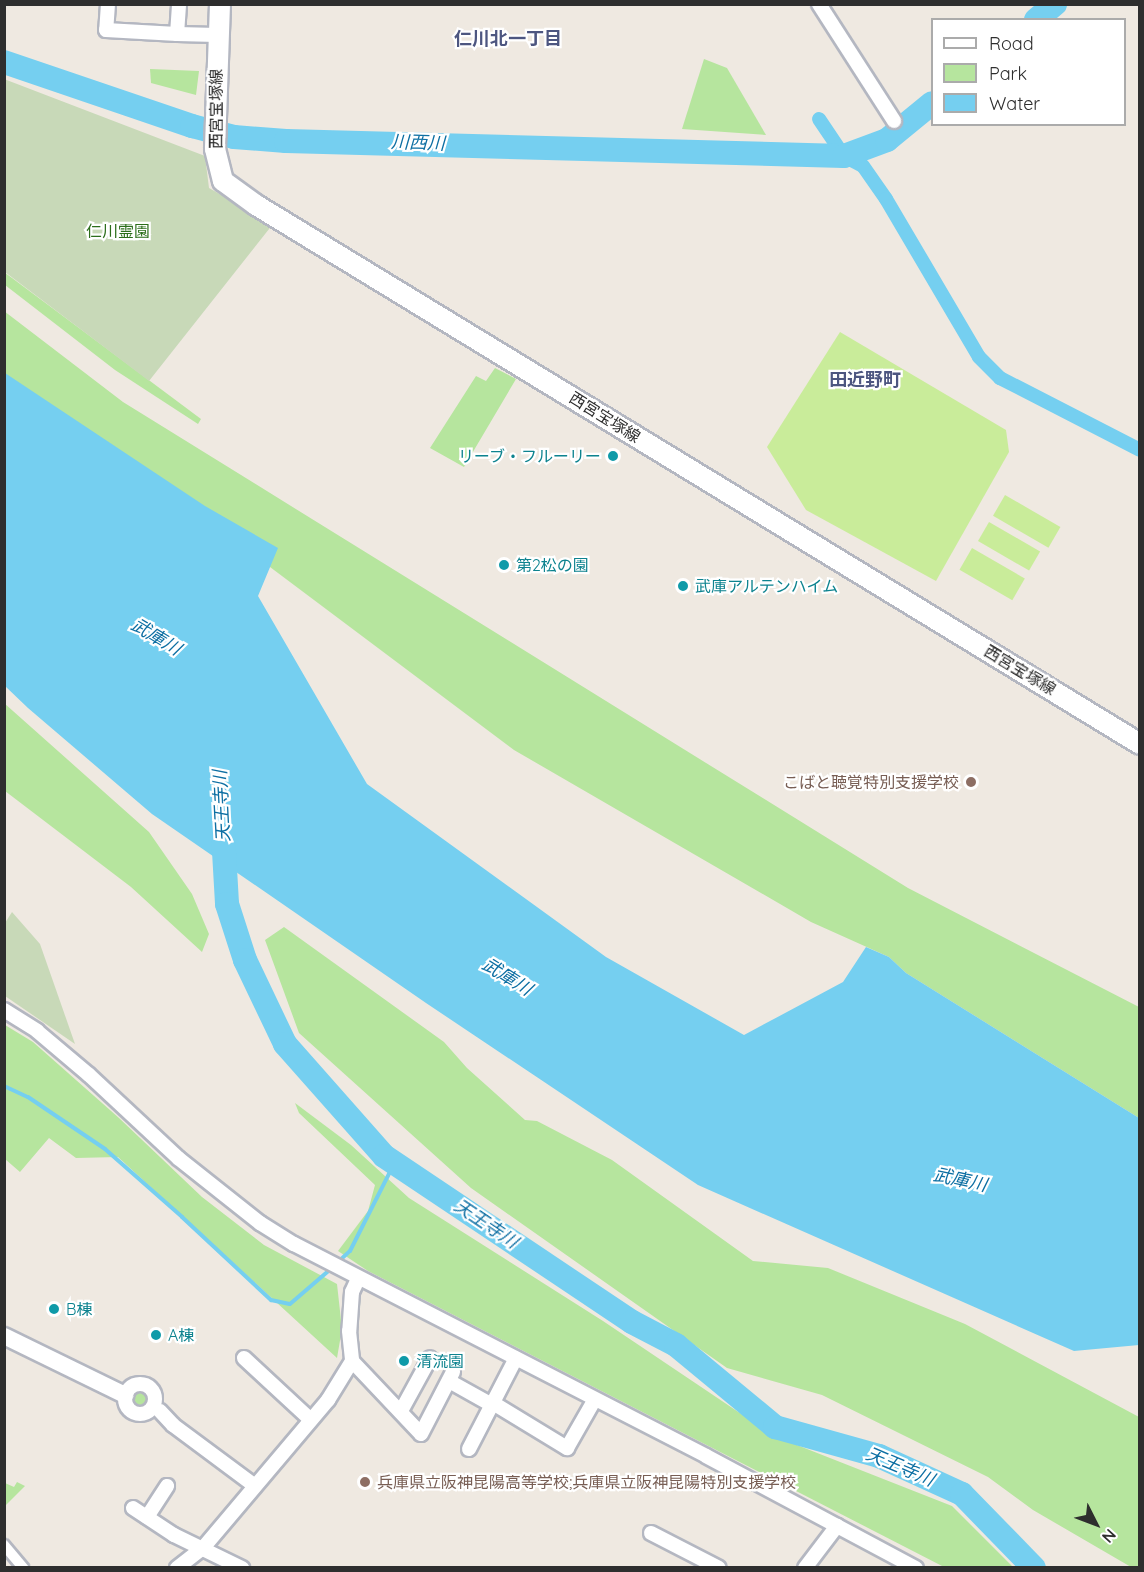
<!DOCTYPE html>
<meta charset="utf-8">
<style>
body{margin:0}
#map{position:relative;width:1144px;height:1572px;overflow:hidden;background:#efe9e1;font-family:Quicksand,"Noto Sans JP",sans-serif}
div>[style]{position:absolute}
.green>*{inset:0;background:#b6e59e}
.round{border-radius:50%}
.cemetery>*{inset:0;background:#c8d9b8}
.pitch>*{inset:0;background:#c9ec9a;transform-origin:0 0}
.water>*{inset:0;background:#75cff0}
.stream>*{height:4px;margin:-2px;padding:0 2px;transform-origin:2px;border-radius:2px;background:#75cff0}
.canal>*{height:14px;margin:-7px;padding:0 7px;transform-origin:7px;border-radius:7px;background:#75cff0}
.river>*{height:24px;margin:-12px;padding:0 12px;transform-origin:12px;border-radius:12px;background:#75cff0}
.roads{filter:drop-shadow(2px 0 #b4b7c1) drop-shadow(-2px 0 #b4b7c1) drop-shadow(0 2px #b4b7c1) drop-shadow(0 -2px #b4b7c1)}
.pedestrian>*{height:10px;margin:-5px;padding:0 5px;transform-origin:5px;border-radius:5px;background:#fff}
.minor>*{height:14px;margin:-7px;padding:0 7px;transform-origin:7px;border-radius:7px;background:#fff}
.minor>.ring{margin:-7px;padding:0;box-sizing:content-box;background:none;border:14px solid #fff;border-radius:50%}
.tertiary>*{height:16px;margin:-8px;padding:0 8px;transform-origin:8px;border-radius:8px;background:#fff}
.secondary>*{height:20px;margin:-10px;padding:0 10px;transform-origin:10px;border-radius:10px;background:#fff}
.dots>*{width:16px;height:16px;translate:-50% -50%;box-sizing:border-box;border:3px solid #fff;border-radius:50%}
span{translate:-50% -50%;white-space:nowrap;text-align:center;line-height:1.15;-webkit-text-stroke:4.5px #fff;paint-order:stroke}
.street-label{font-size:16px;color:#2e2e2e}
.park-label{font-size:16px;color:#2c6e1b}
.culture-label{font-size:16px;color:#0d838f}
.right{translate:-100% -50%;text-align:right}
.left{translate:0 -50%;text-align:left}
.education-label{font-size:16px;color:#785e54}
.neighbourhood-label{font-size:18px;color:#4d5680;font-weight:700}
.water-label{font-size:18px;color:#0d6fa3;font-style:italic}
.frame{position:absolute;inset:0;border:6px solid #2e2e2e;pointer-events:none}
.legend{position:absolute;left:931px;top:18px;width:195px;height:108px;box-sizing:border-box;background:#fff;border:2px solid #ababab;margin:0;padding:8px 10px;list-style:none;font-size:18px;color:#2e2e2e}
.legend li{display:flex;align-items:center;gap:12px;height:30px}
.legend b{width:30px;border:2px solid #ababab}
.north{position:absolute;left:1066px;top:1494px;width:60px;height:60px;-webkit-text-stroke:4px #fff;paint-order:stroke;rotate:132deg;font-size:16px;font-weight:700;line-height:24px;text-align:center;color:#2e2e2e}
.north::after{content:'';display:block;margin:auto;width:21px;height:27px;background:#2e2e2e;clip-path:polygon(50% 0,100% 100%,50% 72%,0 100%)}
</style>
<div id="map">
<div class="green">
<div style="clip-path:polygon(704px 59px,727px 68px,766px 135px,682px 129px)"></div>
<div style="clip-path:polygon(150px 69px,199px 71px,196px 95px,151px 83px)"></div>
<div style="clip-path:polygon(4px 272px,201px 419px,198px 424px,115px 370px,5px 285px)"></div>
<div style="clip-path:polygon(4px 311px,123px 402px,908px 888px,1139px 1007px,1139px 1118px,906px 973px,889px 957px,811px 922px,514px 750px,262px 561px,5px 395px)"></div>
<div style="clip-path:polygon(495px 368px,516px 379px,464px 467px,430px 448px,476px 376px,486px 381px)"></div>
<div style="clip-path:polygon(4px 703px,149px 832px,192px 894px,209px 934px,202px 952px,131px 887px,5px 791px)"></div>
<div style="clip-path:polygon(284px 927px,444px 1042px,467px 1068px,525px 1120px,537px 1121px,612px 1160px,753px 1261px,828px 1268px,965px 1324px,1139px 1417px,1139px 1567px,1131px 1567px,1033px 1510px,988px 1477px,822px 1395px,727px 1368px,471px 1188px,299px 1033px,265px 940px)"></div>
<div style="clip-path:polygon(5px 1025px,33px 1042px,119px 1118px,202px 1197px,264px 1245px,337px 1284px,342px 1329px,337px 1358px,118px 1157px,76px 1158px,49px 1138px,20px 1172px,5px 1159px)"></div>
<div style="clip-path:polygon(295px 1103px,351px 1145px,409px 1198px,603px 1321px,774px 1436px,952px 1506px,1013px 1567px,944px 1567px,368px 1271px,338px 1251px,368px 1211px,375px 1185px,299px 1113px)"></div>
<div class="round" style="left:132px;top:1391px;width:16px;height:16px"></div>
<div style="clip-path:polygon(17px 1482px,25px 1486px,5px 1506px,5px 1483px,14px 1487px)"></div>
</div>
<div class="cemetery">
<div style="clip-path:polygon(4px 79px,205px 156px,209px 188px,273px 224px,149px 381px,5px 272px)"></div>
<div style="clip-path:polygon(12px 912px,40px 944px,75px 1044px,5px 996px,5px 923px)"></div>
</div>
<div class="pitch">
<div style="clip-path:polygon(840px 332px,1006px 430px,1009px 452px,936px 581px,806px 510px,767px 447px)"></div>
<div style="left:1005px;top:495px;width:64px;height:24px;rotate:30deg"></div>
<div style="left:989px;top:522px;width:59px;height:22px;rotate:30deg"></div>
<div style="left:972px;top:548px;width:61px;height:25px;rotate:30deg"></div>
</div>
<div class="water">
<div style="clip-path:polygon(5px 373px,205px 506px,278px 548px,258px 596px,367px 784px,606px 957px,744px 1035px,843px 982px,866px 947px,889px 957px,906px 973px,1139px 1118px,1139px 1345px,1074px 1351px,698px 1185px,426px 1003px,152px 814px,28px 708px,5px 686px)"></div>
</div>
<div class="stream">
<div style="left:4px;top:1086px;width:26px;rotate:25deg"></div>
<div style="left:28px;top:1097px;width:93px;rotate:34deg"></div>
<div style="left:105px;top:1149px;width:103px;rotate:41.4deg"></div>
<div style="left:182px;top:1217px;width:122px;rotate:43deg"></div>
<div style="left:271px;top:1300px;width:19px;rotate:12deg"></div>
<div style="left:290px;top:1304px;width:57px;rotate:-40.7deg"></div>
<div style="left:338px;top:1262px;width:16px;rotate:-43deg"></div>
<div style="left:350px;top:1251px;width:97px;rotate:-63.2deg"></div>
</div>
<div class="canal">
<div style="left:819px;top:119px;width:45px;rotate:56deg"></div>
<div style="left:844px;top:156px;width:21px;rotate:28deg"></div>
<div style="left:863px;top:166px;width:40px;rotate:55.1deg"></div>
<div style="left:886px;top:199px;width:183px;rotate:59.5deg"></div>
<div style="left:979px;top:357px;width:30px;rotate:45deg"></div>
<div style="left:1000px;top:378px;width:157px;rotate:27.2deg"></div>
</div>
<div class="river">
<div style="left:1036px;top:20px;width:25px;rotate:-40deg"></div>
<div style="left:4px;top:62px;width:199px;rotate:18.8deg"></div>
<div style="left:192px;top:126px;width:43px;rotate:14.7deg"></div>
<div style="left:234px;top:137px;width:52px;rotate:4.4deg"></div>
<div style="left:286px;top:141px;width:558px;rotate:1.54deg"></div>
<div style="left:844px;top:156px;width:46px;rotate:-20.4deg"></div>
<div style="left:887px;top:140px;width:58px;rotate:-39.4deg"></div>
<div style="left:223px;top:834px;width:70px;rotate:86.7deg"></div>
<div style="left:227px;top:904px;width:59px;rotate:72.2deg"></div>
<div style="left:245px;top:960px;width:93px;rotate:64.5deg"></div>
<div style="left:285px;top:1044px;width:149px;rotate:48.5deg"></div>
<div style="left:384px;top:1156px;width:298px;rotate:33.8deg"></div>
<div style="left:632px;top:1322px;width:50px;rotate:27.6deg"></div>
<div style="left:676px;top:1345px;width:129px;rotate:39.6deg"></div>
<div style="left:775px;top:1427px;width:108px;rotate:15.6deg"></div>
<div style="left:879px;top:1456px;width:91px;rotate:24.6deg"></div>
<div style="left:962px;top:1494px;width:103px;rotate:45.8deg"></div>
</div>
<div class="roads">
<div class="pedestrian">
<div style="left:4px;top:1545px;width:30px;rotate:50deg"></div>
</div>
<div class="minor">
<div style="left:108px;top:4px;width:26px;rotate:94deg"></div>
<div style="left:106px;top:30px;width:71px;rotate:3.2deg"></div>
<div style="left:177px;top:34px;width:30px;rotate:-86deg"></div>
<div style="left:819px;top:4px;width:139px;rotate:57.3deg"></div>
<div style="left:177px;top:34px;width:40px;rotate:1.4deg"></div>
<div style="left:4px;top:1010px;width:39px;rotate:32deg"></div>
<div style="left:37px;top:1031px;width:68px;rotate:40.2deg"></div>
<div style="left:89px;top:1075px;width:122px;rotate:43deg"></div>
<div style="left:178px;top:1158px;width:105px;rotate:38.4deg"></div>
<div style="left:260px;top:1223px;width:40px;rotate:32deg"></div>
<div style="left:294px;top:1244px;width:463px;rotate:27.2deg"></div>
<div style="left:706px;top:1456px;width:238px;rotate:28.1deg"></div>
<div style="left:358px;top:1279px;width:14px;rotate:115deg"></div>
<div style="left:352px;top:1292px;width:39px;rotate:94deg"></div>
<div style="left:349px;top:1331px;width:30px;rotate:84deg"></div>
<div style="left:352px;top:1361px;width:100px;rotate:46.6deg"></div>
<div style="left:421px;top:1434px;width:70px;rotate:-62.7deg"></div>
<div style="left:244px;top:1358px;width:91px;rotate:42.8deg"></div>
<div style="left:449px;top:1381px;width:49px;rotate:29.2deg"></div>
<div class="ring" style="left:125px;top:1384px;width:16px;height:16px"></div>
<div style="left:493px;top:1403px;width:87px;rotate:31.3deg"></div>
<div style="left:567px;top:1448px;width:56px;rotate:-60.3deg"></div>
<div style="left:160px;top:1411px;width:19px;rotate:47deg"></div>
<div style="left:173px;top:1425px;width:102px;rotate:36.6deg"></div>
<div style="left:401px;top:1411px;width:60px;rotate:-61.3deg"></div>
<div style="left:469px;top:1449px;width:102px;rotate:-62.7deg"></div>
<div style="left:133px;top:1508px;width:49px;rotate:33.4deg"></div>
<div style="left:174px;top:1535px;width:76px;rotate:25.9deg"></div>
<div style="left:147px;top:1517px;width:37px;rotate:-57deg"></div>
<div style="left:651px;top:1533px;width:76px;rotate:27.2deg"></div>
<div style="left:177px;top:1568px;width:33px;rotate:-38deg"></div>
<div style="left:203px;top:1548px;width:194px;rotate:-49.8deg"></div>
<div style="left:328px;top:1400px;width:46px;rotate:-58.4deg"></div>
<div style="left:805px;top:1568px;width:53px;rotate:-52.7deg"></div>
</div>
<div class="tertiary">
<div style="left:4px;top:1336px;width:135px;rotate:26deg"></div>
</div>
<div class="secondary">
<div style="left:220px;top:4px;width:145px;rotate:92deg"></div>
<div style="left:215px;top:149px;width:33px;rotate:76deg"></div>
<div style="left:223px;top:181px;width:41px;rotate:36deg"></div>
<div style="left:256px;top:205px;width:1035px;rotate:31.37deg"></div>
</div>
</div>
<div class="dots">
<div style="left:613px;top:456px;background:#0f9aa8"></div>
<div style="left:504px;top:565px;background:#0f9aa8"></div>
<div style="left:683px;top:586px;background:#0f9aa8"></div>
<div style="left:971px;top:782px;background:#8d6e63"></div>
<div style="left:54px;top:1309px;background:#0f9aa8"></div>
<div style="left:156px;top:1335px;background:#0f9aa8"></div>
<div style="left:404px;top:1361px;background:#0f9aa8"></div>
<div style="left:365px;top:1482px;background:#8d6e63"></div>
</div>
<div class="street-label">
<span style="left:216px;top:109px;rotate:-90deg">西宮宝塚線</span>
<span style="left:605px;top:417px;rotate:32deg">西宮宝塚線</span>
<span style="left:1020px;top:670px;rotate:31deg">西宮宝塚線</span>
</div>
<div class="park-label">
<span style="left:118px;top:231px">仁川霊園</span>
</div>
<div class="culture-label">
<span class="right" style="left:601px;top:456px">リーブ・フルーリー</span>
<span class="left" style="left:516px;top:565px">第2松の園</span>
<span class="left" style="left:695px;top:586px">武庫アルテンハイム</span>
<span class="left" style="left:66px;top:1309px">B棟</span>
<span class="left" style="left:168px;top:1335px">A棟</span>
<span class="left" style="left:416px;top:1361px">清流園</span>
</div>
<div class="education-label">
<span class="right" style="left:959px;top:782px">こばと聴覚特別支援学校</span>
<span class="left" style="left:377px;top:1482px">兵庫県立阪神昆陽高等学校;兵庫県立阪神昆陽特別支援学校</span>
</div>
<div class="neighbourhood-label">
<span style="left:508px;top:39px">仁川北一丁目</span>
<span style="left:865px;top:380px">田近野町</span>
</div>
<div class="water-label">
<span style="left:418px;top:143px;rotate:2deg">川西川</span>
<span style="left:156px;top:637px;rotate:31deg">武庫川</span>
<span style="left:222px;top:806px;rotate:-93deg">天王寺川</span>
<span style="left:507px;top:977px;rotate:32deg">武庫川</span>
<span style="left:960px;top:1180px;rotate:12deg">武庫川</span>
<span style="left:486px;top:1224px;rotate:34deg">天王寺川</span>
<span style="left:900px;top:1467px;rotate:23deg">天王寺川</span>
</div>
<div class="frame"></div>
<ul class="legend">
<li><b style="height:8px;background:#fff"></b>Road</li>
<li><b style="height:16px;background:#b6e59e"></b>Park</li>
<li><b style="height:16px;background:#75cff0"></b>Water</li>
</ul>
<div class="north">N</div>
</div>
